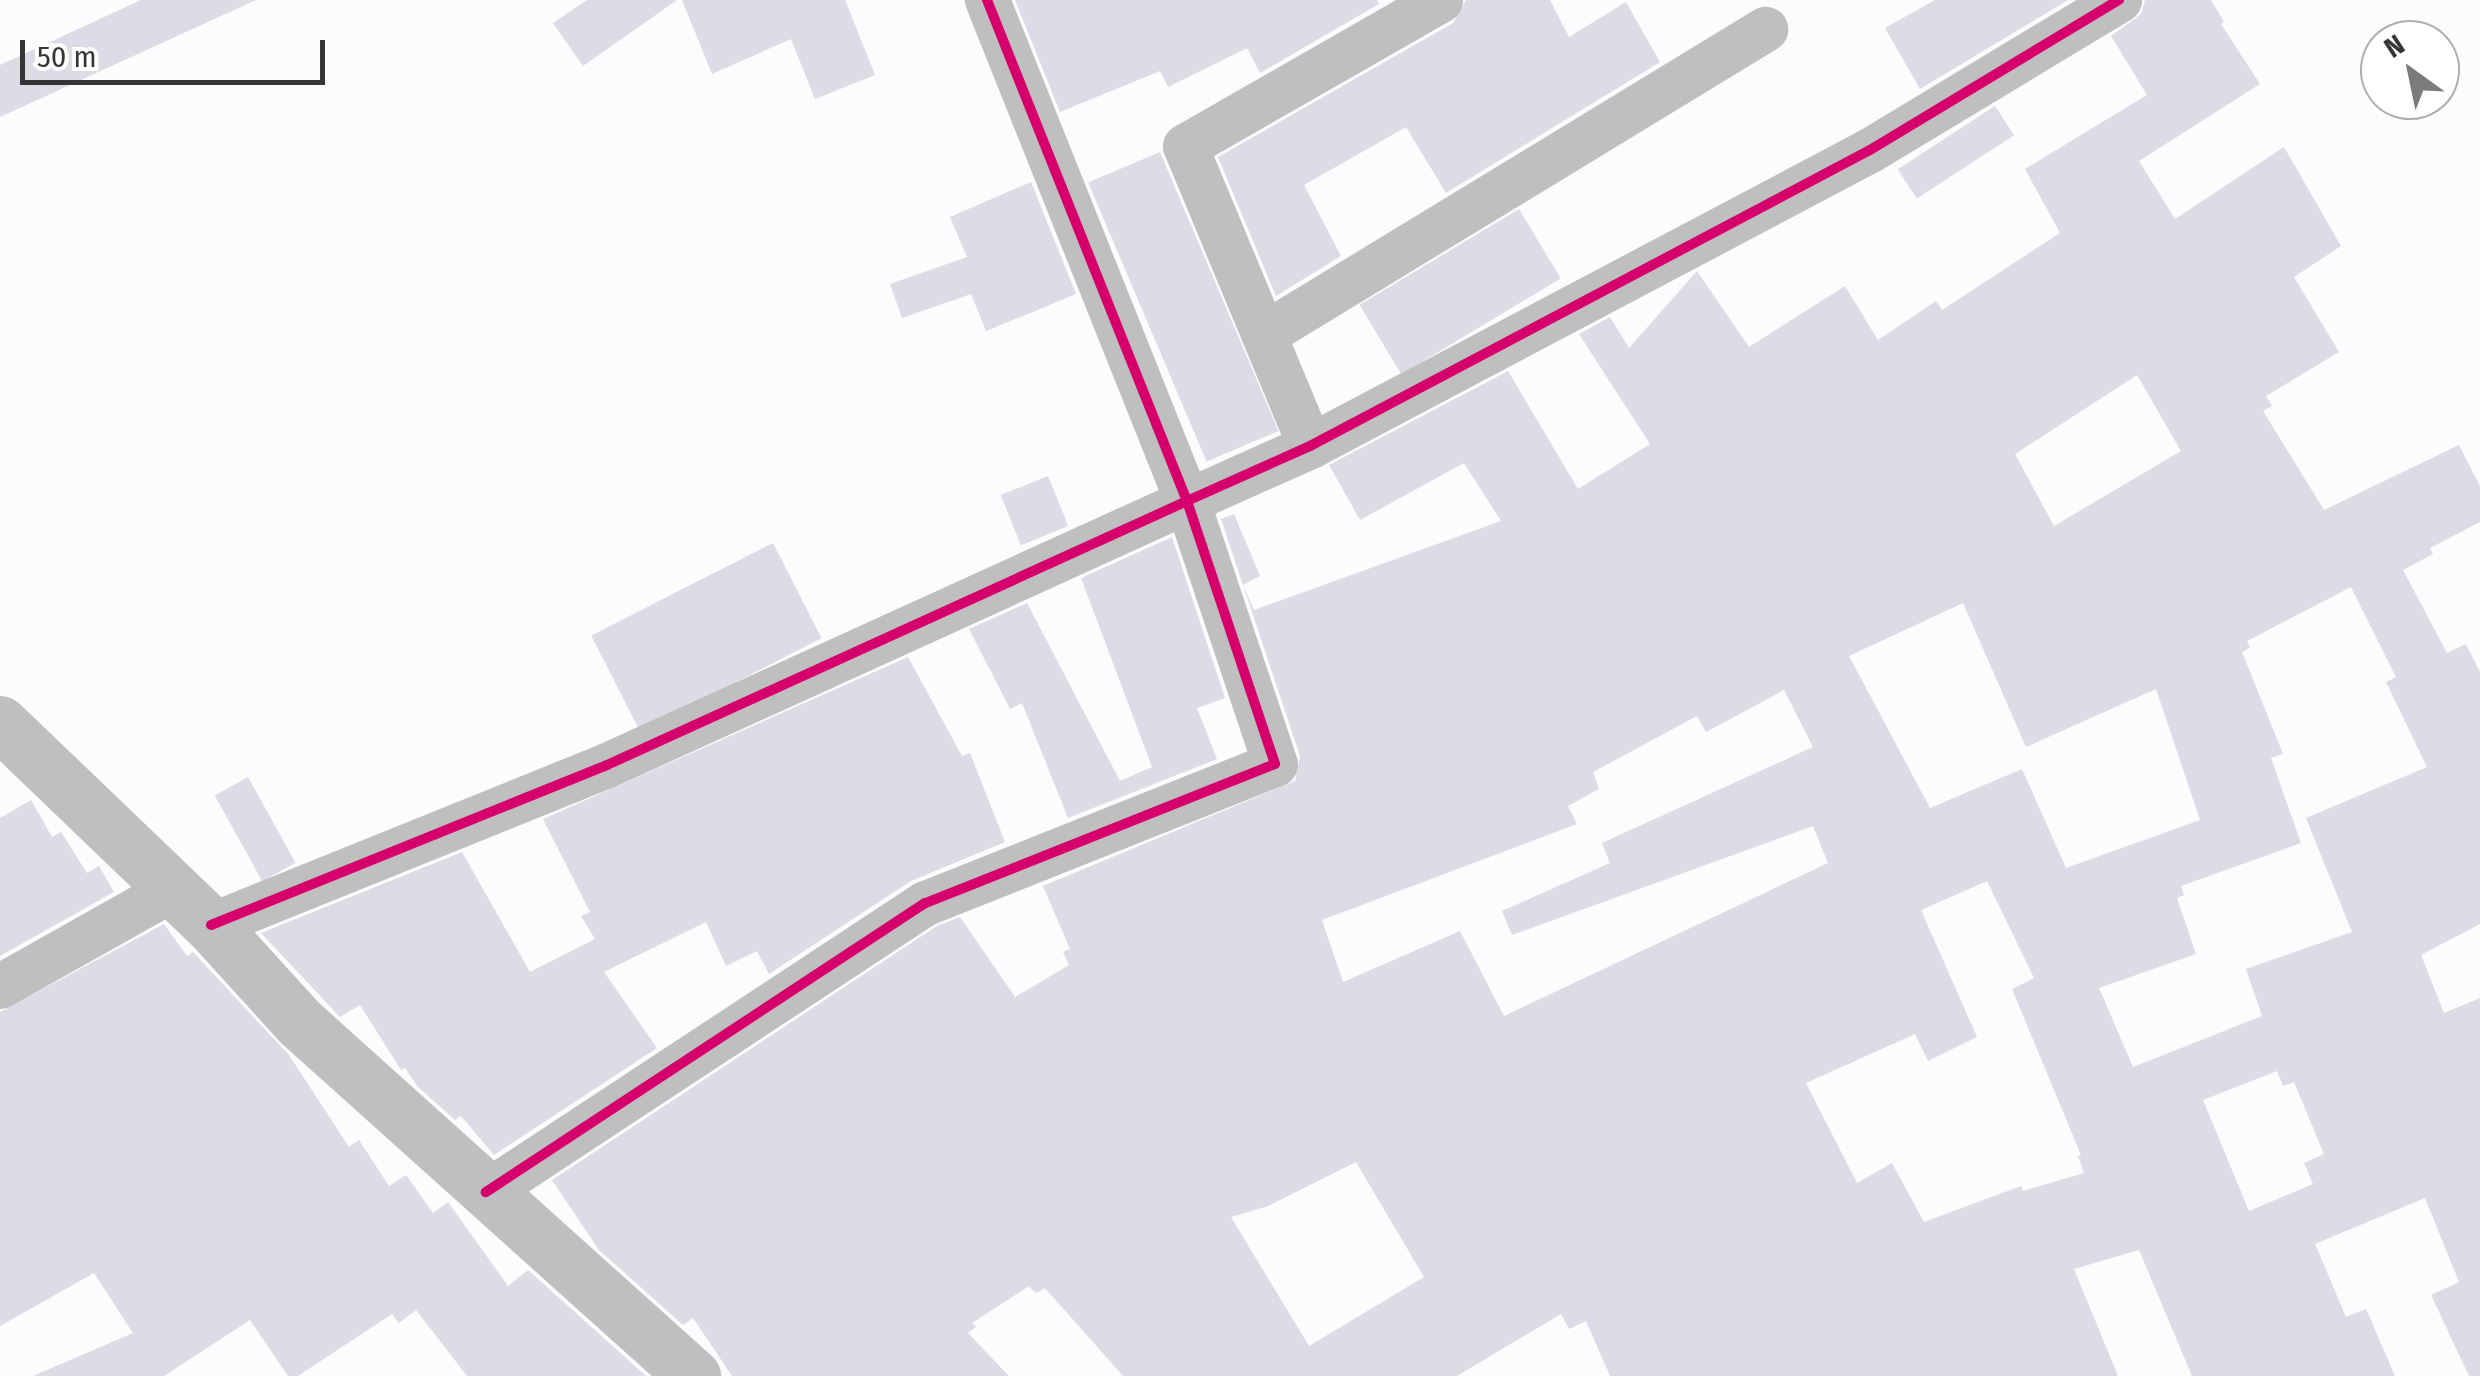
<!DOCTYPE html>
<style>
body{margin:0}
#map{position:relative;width:2480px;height:1376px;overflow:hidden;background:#fcfbfe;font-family:"Fira Sans Condensed",sans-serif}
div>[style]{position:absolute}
.building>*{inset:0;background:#dddbe5;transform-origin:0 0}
.street>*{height:45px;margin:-22.5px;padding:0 22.5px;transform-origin:22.5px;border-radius:22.5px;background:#bfbfc0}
.secondary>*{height:55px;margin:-27.5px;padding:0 27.5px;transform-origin:27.5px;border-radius:27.5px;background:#bebfc0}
.cycleway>*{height:10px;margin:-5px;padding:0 5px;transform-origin:5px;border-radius:5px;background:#d6006c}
span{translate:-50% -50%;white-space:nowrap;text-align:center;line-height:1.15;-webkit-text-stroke:10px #fff;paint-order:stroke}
.north{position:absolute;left:2360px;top:20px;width:100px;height:100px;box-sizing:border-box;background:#fff;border:2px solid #aeaeaf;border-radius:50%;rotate:327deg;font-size:28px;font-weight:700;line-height:40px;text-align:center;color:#353537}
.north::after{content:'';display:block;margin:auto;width:35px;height:45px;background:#7b7a7d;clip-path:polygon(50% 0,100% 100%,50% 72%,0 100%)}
.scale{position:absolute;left:20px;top:40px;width:305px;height:45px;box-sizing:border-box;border:5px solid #353537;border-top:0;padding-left:12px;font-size:30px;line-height:35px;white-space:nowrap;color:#353537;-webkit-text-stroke:8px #fff;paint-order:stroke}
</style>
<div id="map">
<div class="building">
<div style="clip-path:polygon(141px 0,256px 0,0 117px,0 65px)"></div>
<div style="clip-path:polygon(587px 0,677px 0,583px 66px,553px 23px)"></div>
<div style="clip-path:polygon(682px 0,845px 0,875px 75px,815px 99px,791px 39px,712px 74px)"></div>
<div style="clip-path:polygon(1015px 0,1377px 0,1379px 4px,1260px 73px,1247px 48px,1168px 87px,1160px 71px,1060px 112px)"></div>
<div style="clip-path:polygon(1466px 0,1550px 0,1569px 37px,1626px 2px,1660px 62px,1446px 193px,1406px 127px,1304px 185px,1341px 256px,1276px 296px,1218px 157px,1453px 23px)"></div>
<div style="clip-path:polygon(1935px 0,2068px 0,1920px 89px,1885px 28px)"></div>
<div style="clip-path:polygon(evenodd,2145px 0,2211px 0,2224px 22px,2221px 24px,2260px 84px,2139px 161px,2175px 219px,2284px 147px,2341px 246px,2294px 277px,2339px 352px,2266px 396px,2272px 406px,2263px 411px,2324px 510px,2459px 445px,2480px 486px,2480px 522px,2430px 548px,2433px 554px,2403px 570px,2447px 653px,2466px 644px,2480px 672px,2480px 924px,2421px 955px,2444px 1013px,2480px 998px,2480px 1376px,2469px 1376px,2431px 1295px,2459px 1282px,2425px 1198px,2315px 1244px,2346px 1317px,2366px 1309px,2395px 1376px,2192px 1376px,2139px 1250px,2074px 1269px,2118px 1376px,1610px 1376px,1586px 1321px,1569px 1329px,1561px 1314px,1457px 1376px,1123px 1376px,1045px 1288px,1036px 1293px,1029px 1286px,972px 1323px,976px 1327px,968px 1333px,1009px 1376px,732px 1376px,693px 1318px,683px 1325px,599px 1250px,552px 1180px,937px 926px,960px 917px,1015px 997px,1069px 965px,1063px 952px,1070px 949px,1043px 886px,1295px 781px,1300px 756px,1221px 519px,1234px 514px,1260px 576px,1243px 585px,1254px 610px,1501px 521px,1464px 463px,1360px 520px,1329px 465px,1508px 371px,1578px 489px,1650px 444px,1579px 334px,1610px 317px,1629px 348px,1697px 271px,1749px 347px,1845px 286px,1878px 340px,1936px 301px,1942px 310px,2060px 233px,2025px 169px,2147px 95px,2111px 36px,2141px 14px,2145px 0,2137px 375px,2181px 451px,2054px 526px,2015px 454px,2137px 375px,2145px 0,2351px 587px,2396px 677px,2386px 682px,2427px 767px,2306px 818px,2352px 932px,2246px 969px,2262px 1016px,2133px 1067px,2099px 988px,2196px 954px,2177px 898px,2184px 895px,2181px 886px,2301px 843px,2271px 758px,2283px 754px,2242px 652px,2250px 648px,2247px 641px,2351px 587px,2145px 0,1963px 603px,2026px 747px,2156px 689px,2200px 820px,2066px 868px,2022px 769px,1930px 808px,1849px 656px,1963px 603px,2145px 0,1784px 690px,1813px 747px,1602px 843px,1610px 863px,1502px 911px,1512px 935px,1813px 826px,1828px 863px,1504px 1016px,1460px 931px,1343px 982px,1322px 920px,1577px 824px,1568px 806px,1599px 789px,1593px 772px,1697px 716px,1706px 732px,1784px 690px,2145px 0,1987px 881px,2034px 978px,2012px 989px,2081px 1155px,2078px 1156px,2084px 1173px,2023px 1191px,2021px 1186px,1924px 1222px,1892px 1163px,1857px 1183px,1806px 1083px,1915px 1034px,1928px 1061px,1977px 1037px,1921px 910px,1987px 881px,2145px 0,2277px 1071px,2283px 1086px,2294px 1082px,2324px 1154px,2304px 1163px,2313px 1184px,2249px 1211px,2203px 1100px,2277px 1071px,2145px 0,1356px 1162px,1424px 1277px,1309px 1346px,1231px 1217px,1268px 1206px,1356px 1162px)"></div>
<div style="left:1995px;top:106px;width:35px;height:116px;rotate:57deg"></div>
<div style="left:1160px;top:152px;width:303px;height:78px;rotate:67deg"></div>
<div style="clip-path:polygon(1031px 182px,1076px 294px,986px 331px,971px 294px,902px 318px,890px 284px,967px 257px,950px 217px)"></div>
<div style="left:1519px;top:209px;width:81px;height:186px;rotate:59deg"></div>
<div style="left:1048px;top:476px;width:54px;height:51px;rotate:68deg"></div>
<div style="clip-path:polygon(1172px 537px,1225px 698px,1197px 708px,1217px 759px,1068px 818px,1022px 703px,1010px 709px,969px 629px,1027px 603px,1120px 781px,1152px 767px,1081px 578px)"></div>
<div style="left:773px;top:543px;width:107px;height:204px;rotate:63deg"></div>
<div style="clip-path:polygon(908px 657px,962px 756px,970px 753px,1005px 842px,911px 881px,769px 974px,757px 951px,726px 966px,706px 922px,604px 972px,657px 1048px,494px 1155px,461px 1116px,455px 1120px,418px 1087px,405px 1068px,401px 1070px,360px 1005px,340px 1017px,261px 933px,462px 852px,530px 972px,595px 939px,581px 916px,590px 912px,543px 819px)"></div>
<div style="left:248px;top:777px;width:98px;height:38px;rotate:61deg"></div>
<div style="clip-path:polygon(31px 800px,52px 837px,61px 832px,87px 873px,99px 866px,114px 892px,0 956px,0 818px)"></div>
<div style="clip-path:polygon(164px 924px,187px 956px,193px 952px,289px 1055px,349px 1147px,359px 1140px,389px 1186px,406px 1175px,433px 1213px,448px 1202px,508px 1286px,528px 1270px,646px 1376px,467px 1376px,416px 1310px,399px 1323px,392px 1314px,298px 1376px,288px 1376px,250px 1320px,164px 1376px,33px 1376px,133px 1333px,94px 1273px,0 1326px,0 1012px)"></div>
</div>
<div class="street">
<div style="left:987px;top:0;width:539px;rotate:68.24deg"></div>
<div style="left:1187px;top:501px;width:135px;rotate:-24.1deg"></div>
<div style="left:1310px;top:446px;width:633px;rotate:-27.86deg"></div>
<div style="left:1870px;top:150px;width:291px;rotate:-31.1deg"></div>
<div style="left:1264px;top:334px;width:587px;rotate:-31.33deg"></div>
<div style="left:1310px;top:446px;width:325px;rotate:-112.6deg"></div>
<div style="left:1185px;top:146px;width:294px;rotate:-29.8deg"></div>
<div style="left:211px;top:925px;width:427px;rotate:-22deg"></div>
<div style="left:607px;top:765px;width:637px;rotate:-24.47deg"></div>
<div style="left:1187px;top:501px;width:277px;rotate:71.5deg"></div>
<div style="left:1275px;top:764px;width:377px;rotate:158.3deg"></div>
<div style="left:925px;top:903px;width:526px;rotate:146.64deg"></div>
<div style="left:0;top:986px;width:197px;rotate:-29.4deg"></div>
</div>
<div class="secondary">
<div style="left:0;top:723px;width:292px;rotate:43.8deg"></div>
<div style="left:211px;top:925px;width:131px;rotate:47.8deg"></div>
<div style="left:299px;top:1022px;width:530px;rotate:41.94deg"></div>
</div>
<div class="cycleway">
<div style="left:987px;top:0;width:539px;rotate:68.24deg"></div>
<div style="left:1187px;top:501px;width:135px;rotate:-24.1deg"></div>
<div style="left:1310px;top:446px;width:633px;rotate:-27.86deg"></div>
<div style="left:1870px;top:150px;width:291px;rotate:-31.1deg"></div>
<div style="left:211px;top:925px;width:427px;rotate:-22deg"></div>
<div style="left:607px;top:765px;width:637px;rotate:-24.47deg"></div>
<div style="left:1187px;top:501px;width:277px;rotate:71.5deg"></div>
<div style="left:1275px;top:764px;width:377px;rotate:158.3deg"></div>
<div style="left:925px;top:903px;width:526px;rotate:146.64deg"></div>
</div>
<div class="north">N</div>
<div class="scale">50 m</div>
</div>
